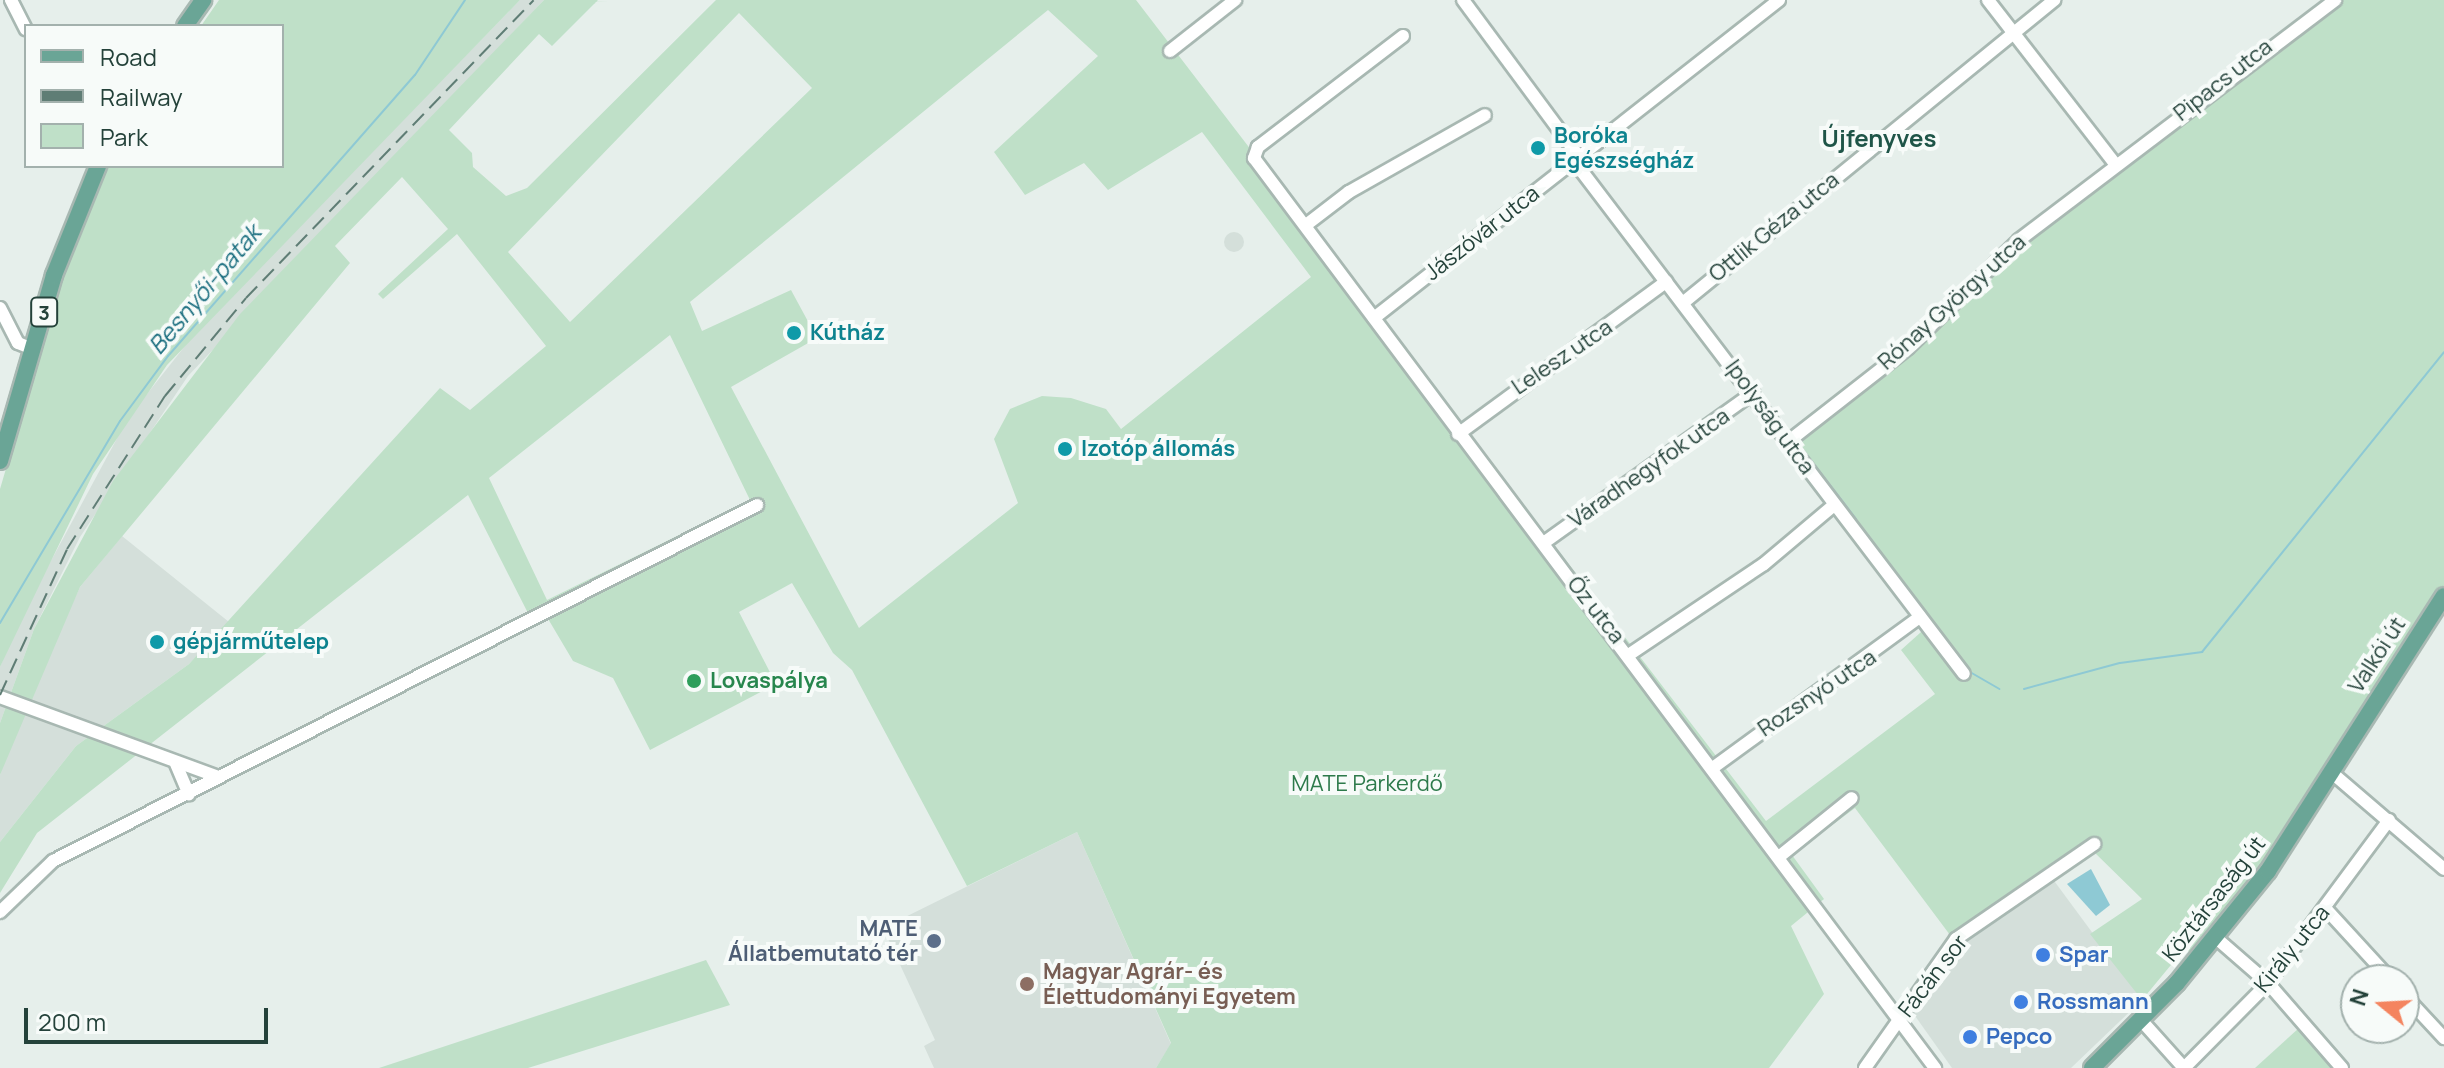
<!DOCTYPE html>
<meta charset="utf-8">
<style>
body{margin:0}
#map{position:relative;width:2444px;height:1068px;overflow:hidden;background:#e6efeb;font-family:Manrope,sans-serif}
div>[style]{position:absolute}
.built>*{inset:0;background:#d4dfda}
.round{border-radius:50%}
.green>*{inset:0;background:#bfe0c8}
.water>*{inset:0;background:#8ec9d4}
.stream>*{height:2px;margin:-1px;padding:0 1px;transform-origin:1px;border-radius:1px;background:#8ec9d4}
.roads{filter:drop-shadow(2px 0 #a8b8b2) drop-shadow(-2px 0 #a8b8b2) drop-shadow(0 2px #a8b8b2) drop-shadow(0 -2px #a8b8b2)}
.minor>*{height:12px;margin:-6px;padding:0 6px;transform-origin:6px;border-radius:6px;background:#fff}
.major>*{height:16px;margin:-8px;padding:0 8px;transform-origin:8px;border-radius:8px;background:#6aa596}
.rail>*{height:2px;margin-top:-1px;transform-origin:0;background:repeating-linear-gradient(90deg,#5f7d75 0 16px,transparent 0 24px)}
.dots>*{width:22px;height:22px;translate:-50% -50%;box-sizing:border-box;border:4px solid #f7fbf9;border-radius:50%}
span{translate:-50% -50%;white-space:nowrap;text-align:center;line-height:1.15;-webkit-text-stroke:8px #f7fbf9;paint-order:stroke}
.shield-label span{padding:2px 6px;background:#f7fbf9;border:2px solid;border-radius:6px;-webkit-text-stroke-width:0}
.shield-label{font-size:20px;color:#24423a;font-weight:700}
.street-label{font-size:22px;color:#24423a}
.culture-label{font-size:22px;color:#0d838f;font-weight:700}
.left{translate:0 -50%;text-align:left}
.leisure-label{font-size:22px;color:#27864d;font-weight:700}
.park-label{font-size:22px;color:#2d7a4b}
.service-label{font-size:22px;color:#4e5e75;font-weight:700}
.right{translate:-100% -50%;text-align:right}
.shop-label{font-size:22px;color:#366cbe;font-weight:700}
.education-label{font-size:22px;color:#785e54;font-weight:700}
.neighbourhood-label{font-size:24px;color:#1f5548;font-weight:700}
.water-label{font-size:24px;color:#1c6f80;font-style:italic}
.legend{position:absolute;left:24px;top:24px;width:260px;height:144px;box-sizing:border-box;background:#f7fbf9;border:2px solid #a3b1ad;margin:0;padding:10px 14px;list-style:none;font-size:24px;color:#24423a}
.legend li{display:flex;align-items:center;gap:16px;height:40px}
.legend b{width:40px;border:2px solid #a3b1ad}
.north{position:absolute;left:2340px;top:964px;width:80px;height:80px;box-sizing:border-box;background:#f7fbf9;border:2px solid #a3b1ad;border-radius:50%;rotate:288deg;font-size:22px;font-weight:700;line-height:32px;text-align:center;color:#24423a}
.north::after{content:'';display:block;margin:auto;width:28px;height:36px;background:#f4845f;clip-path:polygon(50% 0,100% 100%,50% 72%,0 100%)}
.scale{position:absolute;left:24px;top:1008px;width:244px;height:36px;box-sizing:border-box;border:4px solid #24423a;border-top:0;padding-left:10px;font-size:24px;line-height:28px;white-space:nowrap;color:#24423a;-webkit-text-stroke:6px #f7fbf9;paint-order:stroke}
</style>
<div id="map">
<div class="built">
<div style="clip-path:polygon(520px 0,544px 0,188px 376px,80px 537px,34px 629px,0 723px,0 667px,18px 622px,128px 418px,200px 327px)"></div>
<div class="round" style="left:1224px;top:232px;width:20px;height:20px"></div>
<div style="clip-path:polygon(122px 536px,229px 622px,189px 664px,76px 746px,0 842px,0 775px,18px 720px,80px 587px)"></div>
<div style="clip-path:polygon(1077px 832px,1171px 1044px,1156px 1068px,934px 1068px,924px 1046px,935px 1040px,883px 928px)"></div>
<div style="clip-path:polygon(2052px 878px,2142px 1000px,2071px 1068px,1952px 1068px,1913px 1013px,1956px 943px)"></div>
</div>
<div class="green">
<div style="clip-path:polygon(219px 0,520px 0,167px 365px,93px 474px,0 667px,0 489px,74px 238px,105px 166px,282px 166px,282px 26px,201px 26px)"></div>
<div style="clip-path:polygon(evenodd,544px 0,598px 0,552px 46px,539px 34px,449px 130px,472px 153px,473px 167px,506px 196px,527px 188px,716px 0,1136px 0,1766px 821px,1935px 694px,1901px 650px,1930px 624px,1799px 448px,1800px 439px,1918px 347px,2048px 221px,2340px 0,2444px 0,2444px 587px,2264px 862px,2191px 954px,2185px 948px,2142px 1000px,2090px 934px,2142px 899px,2093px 851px,1956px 943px,1855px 808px,1792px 855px,1824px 899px,1791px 926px,1824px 994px,1769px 1068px,1156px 1068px,1171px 1043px,1077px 832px,967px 886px,852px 670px,833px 653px,792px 583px,739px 612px,776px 684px,650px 750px,613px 678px,573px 661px,544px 612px,531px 619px,468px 495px,37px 833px,0 893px,0 842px,76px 746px,189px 664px,440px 388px,470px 410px,546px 346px,457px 234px,383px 299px,378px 294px,448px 229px,402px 177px,335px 246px,350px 263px,80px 587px,0 775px,0 723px,34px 629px,113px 481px,240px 314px,544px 0,1048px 10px,1098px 56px,994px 152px,1025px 195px,1084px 163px,1108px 190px,1202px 132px,1311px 277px,1121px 429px,1106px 409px,1071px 398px,1042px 396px,1010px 409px,994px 439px,1018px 503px,859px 628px,731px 387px,817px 338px,791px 290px,702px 331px,690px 302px,1048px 10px,544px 0,739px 13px,812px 88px,570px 322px,508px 252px,739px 13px,544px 0,670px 335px,750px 500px,547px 600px,489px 478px,670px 335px)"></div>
<div style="clip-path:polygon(706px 960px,730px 1005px,528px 1068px,379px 1068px)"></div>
<div style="clip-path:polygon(2299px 1028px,2335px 1068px,2255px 1068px)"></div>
</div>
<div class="water">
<div style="clip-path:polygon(2091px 869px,2110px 905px,2096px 916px,2067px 884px)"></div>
</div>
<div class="stream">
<div style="left:1803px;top:450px;width:87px;rotate:52.5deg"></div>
<div style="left:1863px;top:529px;width:77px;rotate:53.4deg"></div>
<div style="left:1914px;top:597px;width:94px;rotate:53.3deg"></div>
<div style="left:1970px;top:672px;width:34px;rotate:30deg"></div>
<div style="left:0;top:623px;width:235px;rotate:-59.3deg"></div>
<div style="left:120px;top:421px;width:81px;rotate:-53.6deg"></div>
<div style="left:168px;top:356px;width:374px;rotate:-48.7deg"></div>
<div style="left:415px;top:75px;width:90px;rotate:-56.3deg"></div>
<div style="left:2024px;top:689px;width:99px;rotate:-15.2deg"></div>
<div style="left:2120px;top:663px;width:83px;rotate:-7.6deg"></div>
<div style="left:2202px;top:652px;width:385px;rotate:-51.1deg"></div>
</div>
<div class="roads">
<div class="minor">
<div style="left:11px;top:0;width:33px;rotate:63deg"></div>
<div style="left:1463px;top:0;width:195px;rotate:53.5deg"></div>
<div style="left:1988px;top:0;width:207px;rotate:52.2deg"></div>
<div style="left:1403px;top:36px;width:183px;rotate:142.6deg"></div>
<div style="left:1258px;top:147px;width:12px;rotate:110deg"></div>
<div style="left:1254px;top:158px;width:1137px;rotate:53.19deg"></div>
<div style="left:1170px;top:51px;width:83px;rotate:-38.1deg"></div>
<div style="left:1574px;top:161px;width:644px;rotate:52.76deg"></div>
<div style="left:1306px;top:225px;width:54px;rotate:-37.5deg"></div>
<div style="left:1349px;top:192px;width:156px;rotate:-29.5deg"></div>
<div style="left:1684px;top:302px;width:478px;rotate:-39.2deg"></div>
<div style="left:0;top:308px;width:39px;rotate:63deg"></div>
<div style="left:18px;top:343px;width:16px;rotate:22deg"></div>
<div style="left:1374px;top:318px;width:515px;rotate:-38.14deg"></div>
<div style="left:1458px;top:434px;width:258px;rotate:-36.2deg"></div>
<div style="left:1789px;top:441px;width:151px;rotate:-38deg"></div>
<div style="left:1908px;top:348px;width:155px;rotate:-44.2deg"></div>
<div style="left:2019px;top:240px;width:397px;rotate:-37.2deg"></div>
<div style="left:1545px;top:542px;width:256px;rotate:-35.6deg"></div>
<div style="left:1630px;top:654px;width:161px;rotate:-33.9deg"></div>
<div style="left:1764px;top:564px;width:92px;rotate:-40.1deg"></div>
<div style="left:0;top:697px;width:233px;rotate:20.1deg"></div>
<div style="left:176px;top:764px;width:33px;rotate:67deg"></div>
<div style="left:1714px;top:767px;width:255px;rotate:-36.1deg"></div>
<div style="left:2331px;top:772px;width:149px;rotate:40.6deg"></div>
<div style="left:1780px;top:856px;width:92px;rotate:-38.9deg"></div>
<div style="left:2326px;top:909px;width:96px;rotate:47.5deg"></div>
<div style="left:0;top:912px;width:74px;rotate:-43.9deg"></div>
<div style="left:53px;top:861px;width:789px;rotate:-26.82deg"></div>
<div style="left:2215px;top:937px;width:70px;rotate:41deg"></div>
<div style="left:2268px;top:983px;width:113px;rotate:49deg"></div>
<div style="left:2404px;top:995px;width:59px;rotate:47.1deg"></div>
<div style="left:2141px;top:1020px;width:64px;rotate:48.1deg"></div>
<div style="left:1865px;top:1068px;width:158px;rotate:-54.8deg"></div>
<div style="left:1956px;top:939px;width:168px;rotate:-34.5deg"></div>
<div style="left:2184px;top:1068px;width:120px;rotate:-45.3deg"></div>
<div style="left:2268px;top:983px;width:203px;rotate:-53.4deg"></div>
</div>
<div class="major">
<div style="left:185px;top:26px;width:32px;rotate:-55deg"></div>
<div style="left:0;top:461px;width:194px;rotate:-73.8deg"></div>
<div style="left:54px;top:275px;width:118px;rotate:-68deg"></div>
<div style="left:2092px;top:1068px;width:120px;rotate:-45deg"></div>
<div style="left:2177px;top:983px;width:144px;rotate:-50.9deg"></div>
<div style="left:2268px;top:871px;width:326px;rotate:-57.4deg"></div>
</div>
</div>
<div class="rail">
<div style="left:0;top:695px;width:161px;rotate:-65.3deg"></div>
<div style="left:67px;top:549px;width:182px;rotate:-57.4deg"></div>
<div style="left:165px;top:396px;width:127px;rotate:-50.4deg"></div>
<div style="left:246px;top:298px;width:414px;rotate:-46deg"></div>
</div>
<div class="dots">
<div style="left:1538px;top:148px;background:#0f9aa8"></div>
<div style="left:794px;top:333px;background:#0f9aa8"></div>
<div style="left:1065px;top:449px;background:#0f9aa8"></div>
<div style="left:157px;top:642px;background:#0f9aa8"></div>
<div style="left:694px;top:681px;background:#2e9e5b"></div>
<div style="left:934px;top:941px;background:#5c6f8a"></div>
<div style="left:2043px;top:955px;background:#3f7fe0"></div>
<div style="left:1027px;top:984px;background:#8d6e63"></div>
<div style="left:2021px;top:1002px;background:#3f7fe0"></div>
<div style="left:1970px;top:1037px;background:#3f7fe0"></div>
</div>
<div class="shield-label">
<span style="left:44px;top:312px">3</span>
</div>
<div class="street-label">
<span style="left:2223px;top:80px;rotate:-38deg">Pipacs utca</span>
<span style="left:1774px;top:227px;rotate:-39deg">Ottlik Géza utca</span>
<span style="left:1482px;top:233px;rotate:-38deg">Jászóvár utca</span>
<span style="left:1952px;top:302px;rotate:-42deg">Rónay György utca</span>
<span style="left:1562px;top:357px;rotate:-34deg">Lelesz utca</span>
<span style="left:1770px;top:417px;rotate:54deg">Ipolyság utca</span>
<span style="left:1649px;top:468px;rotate:-35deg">Váradhegyfok utca</span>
<span style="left:1596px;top:610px;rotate:52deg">Őz utca</span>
<span style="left:2377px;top:655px;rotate:-57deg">Valkói út</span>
<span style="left:1817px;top:693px;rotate:-34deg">Rozsnyó utca</span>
<span style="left:2214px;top:899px;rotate:-52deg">Köztársaság út</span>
<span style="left:2292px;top:949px;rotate:-51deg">Király utca</span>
<span style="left:1933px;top:976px;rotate:-52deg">Fácán sor</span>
</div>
<div class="culture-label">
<span class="left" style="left:1554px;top:148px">Boróka<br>Egészségház</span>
<span class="left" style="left:810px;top:333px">Kútház</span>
<span class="left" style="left:1081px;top:449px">Izotóp állomás</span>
<span class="left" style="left:173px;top:642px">gépjárműtelep</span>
</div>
<div class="leisure-label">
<span class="left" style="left:710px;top:681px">Lovaspálya</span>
</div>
<div class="park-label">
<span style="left:1367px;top:784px">MATE Parkerdő</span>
</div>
<div class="service-label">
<span class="right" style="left:918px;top:941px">MATE<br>Állatbemutató tér</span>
</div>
<div class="shop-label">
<span class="left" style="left:2059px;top:955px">Spar</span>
<span class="left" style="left:2037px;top:1002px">Rossmann</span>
<span class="left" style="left:1986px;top:1037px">Pepco</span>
</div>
<div class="education-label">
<span class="left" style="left:1043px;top:984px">Magyar Agrár- és<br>Élettudományi Egyetem</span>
</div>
<div class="neighbourhood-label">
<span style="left:1879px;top:138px">Újfenyves</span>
</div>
<div class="water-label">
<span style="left:204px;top:289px;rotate:-50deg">Besnyői-patak</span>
</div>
<ul class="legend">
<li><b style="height:10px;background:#6aa596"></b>Road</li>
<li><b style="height:10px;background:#5f7d75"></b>Railway</li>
<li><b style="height:22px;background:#bfe0c8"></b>Park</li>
</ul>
<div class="north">N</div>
<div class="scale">200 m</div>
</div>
